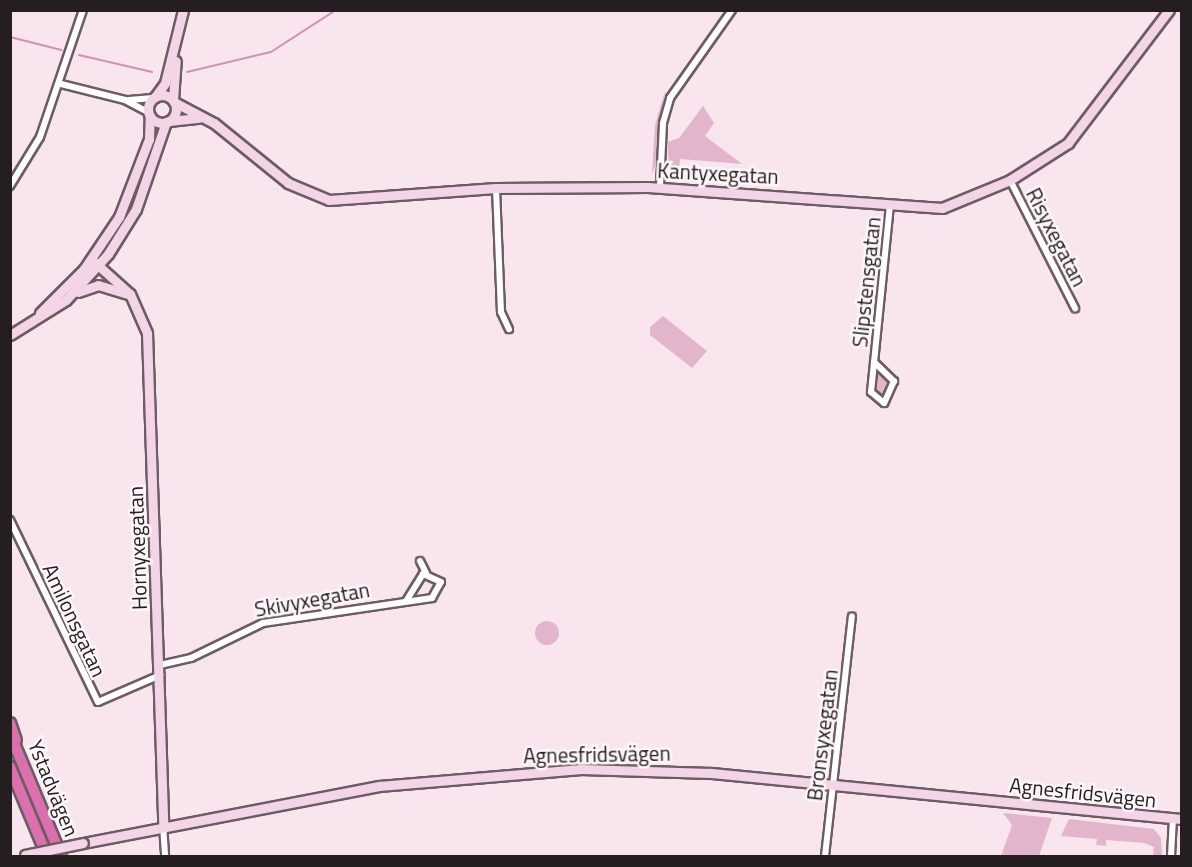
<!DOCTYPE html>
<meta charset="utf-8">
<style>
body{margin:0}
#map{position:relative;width:1192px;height:867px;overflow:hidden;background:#f8e5ee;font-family:"Titillium Web",sans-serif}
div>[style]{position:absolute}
.green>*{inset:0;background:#e3b5cd}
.round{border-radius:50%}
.stream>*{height:2px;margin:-1px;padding:0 1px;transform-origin:1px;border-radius:1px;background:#d091b3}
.roads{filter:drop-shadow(2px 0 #6c5c64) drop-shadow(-2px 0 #6c5c64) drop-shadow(0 2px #6c5c64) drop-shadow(0 -2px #6c5c64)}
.street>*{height:6px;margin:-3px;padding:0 3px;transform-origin:3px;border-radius:3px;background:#fff}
.secondary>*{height:9px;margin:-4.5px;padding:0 4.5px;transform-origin:4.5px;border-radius:4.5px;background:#f4d4e7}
.secondary>.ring{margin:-4.5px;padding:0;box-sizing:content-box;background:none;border:9px solid #f4d4e7;border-radius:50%}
.highway>*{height:10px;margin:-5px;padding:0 5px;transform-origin:5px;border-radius:5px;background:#dc70ae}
.bridges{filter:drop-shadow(2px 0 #6c5c64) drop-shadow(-2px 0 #6c5c64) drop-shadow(0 2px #6c5c64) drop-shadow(0 -2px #6c5c64)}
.secondary-bridge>*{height:9px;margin:-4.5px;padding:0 4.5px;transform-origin:4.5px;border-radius:4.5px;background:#f4d4e7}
span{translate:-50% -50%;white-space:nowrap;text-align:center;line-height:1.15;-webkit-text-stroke:5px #fdf6f9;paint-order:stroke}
.street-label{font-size:21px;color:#241e21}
.frame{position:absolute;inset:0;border:12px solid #241e21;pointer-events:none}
</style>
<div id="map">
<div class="green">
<div style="clip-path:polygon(665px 91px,656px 164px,652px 174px,655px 125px)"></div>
<div style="clip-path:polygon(703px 106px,714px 123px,705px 136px,742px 164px,680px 159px,679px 173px,751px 184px,680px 181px,670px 174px,667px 142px,679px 138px)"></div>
<div style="clip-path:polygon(663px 316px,707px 351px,692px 368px,650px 335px,650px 327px)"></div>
<div style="clip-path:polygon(877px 369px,889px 379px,882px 399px,875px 390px)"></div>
<div class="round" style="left:535px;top:621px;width:24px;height:24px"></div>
<div style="clip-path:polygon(1003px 813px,1052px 818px,1039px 856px,1001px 856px,1012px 825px)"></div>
<div style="clip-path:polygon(1069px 819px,1154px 829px,1161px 838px,1162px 856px,1153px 856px,1154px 847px,1144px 843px,1106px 840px,1106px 846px,1096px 845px,1097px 839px,1061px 836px)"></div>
</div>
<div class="stream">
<div style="left:10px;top:37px;width:53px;rotate:14.3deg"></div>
<div style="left:79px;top:55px;width:75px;rotate:13.1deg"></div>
<div style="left:187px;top:72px;width:86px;rotate:-13.4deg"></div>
<div style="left:271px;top:52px;width:77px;rotate:-32.9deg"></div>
</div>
<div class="roads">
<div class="street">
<div style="left:61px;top:84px;width:66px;rotate:14deg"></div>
<div style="left:125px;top:100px;width:26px;rotate:28deg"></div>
<div style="left:129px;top:100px;width:24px;rotate:-5deg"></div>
<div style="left:1010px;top:180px;width:144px;rotate:63.1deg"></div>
<div style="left:10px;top:186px;width:57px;rotate:-58.5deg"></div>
<div style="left:40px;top:137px;width:134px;rotate:-71.3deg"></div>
<div style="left:660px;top:187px;width:64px;rotate:-87.3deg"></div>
<div style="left:663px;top:123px;width:26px;rotate:-74deg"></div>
<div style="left:670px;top:98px;width:108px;rotate:-54.8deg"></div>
<div style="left:496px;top:188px;width:124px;rotate:87.7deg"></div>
<div style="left:501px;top:312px;width:19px;rotate:65deg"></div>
<div style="left:874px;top:362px;width:28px;rotate:44deg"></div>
<div style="left:894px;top:381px;width:24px;rotate:114deg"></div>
<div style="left:884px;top:403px;width:17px;rotate:-140deg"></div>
<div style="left:871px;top:392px;width:188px;rotate:-84.2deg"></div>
<div style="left:10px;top:520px;width:202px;rotate:64.2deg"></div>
<div style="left:98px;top:702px;width:68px;rotate:-23.5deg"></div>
<div style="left:420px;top:561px;width:13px;rotate:63deg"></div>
<div style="left:160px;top:665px;width:32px;rotate:-13deg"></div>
<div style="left:191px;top:658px;width:80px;rotate:-25.9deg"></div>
<div style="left:263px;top:623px;width:171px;rotate:-8.4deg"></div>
<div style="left:432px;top:598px;width:18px;rotate:-61deg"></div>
<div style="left:441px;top:582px;width:20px;rotate:-156deg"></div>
<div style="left:423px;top:574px;width:31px;rotate:122deg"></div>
<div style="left:163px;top:825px;width:31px;rotate:86deg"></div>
<div style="left:825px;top:856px;width:241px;rotate:-83.6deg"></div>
<div style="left:1171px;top:856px;width:37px;rotate:-87deg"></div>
</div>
<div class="secondary">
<div class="ring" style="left:148px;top:95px;width:19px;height:19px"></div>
<div style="left:155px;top:97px;width:17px;rotate:-54deg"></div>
<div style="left:165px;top:83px;width:75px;rotate:-76.1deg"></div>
<div style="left:173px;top:100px;width:39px;rotate:-86deg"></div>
<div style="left:174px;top:102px;width:45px;rotate:27.7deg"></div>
<div style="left:214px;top:123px;width:95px;rotate:39deg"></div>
<div style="left:288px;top:183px;width:44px;rotate:22.5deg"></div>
<div style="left:329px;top:200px;width:167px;rotate:-4.1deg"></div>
<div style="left:496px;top:188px;width:152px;rotate:-0.4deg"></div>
<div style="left:648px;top:187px;width:295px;rotate:4.1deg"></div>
<div style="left:942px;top:208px;width:74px;rotate:-22.4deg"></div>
<div style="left:1010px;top:180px;width:69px;rotate:-32.5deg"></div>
<div style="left:1068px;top:143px;width:167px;rotate:-52.8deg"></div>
<div style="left:169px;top:121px;width:30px;rotate:-6deg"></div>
<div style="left:91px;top:259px;width:52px;rotate:41.9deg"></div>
<div style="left:130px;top:294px;width:43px;rotate:66.4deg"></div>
<div style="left:147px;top:333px;width:491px;rotate:88.1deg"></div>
<div style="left:78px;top:292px;width:21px;rotate:-19deg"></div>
<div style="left:98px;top:285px;width:30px;rotate:17deg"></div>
<div style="left:40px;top:313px;width:62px;rotate:-45deg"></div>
<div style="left:84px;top:269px;width:63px;rotate:-56.1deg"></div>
<div style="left:119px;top:217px;width:84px;rotate:-69deg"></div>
<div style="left:149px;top:139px;width:23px;rotate:-88deg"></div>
<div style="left:10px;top:335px;width:66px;rotate:-32deg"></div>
<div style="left:66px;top:300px;width:62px;rotate:-47.6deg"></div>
<div style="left:108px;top:254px;width:53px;rotate:-58.1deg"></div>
<div style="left:136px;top:209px;width:92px;rotate:-71deg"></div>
<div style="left:83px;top:843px;width:301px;rotate:-10.9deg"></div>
<div style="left:379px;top:786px;width:203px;rotate:-4.8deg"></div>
<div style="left:581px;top:769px;width:130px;rotate:1.8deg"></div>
<div style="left:711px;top:773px;width:473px;rotate:5.6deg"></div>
</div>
<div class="highway">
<div style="left:10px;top:723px;width:18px;rotate:71deg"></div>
<div style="left:10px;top:734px;width:132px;rotate:67.3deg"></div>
<div style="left:10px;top:767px;width:96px;rotate:67.4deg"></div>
</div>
</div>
<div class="bridges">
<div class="secondary-bridge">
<div style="left:25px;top:855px;width:59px;rotate:-11.7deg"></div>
</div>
</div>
<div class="street-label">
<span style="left:718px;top:173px;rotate:3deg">Kantyxegatan</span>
<span style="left:1057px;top:237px;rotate:63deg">Risyxegatan</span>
<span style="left:866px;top:282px;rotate:-84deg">Slipstensgatan</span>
<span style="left:137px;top:548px;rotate:-92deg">Hornyxegatan</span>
<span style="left:312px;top:599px;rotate:-10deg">Skivyxegatan</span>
<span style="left:75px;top:620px;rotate:65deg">Amilonsgatan</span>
<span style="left:822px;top:735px;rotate:-83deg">Bronsyxegatan</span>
<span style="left:597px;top:754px;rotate:-1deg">Agnesfridsvägen</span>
<span style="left:54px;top:788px;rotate:68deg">Ystadvägen</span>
<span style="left:1083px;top:792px;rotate:6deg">Agnesfridsvägen</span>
</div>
<div class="frame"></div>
</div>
